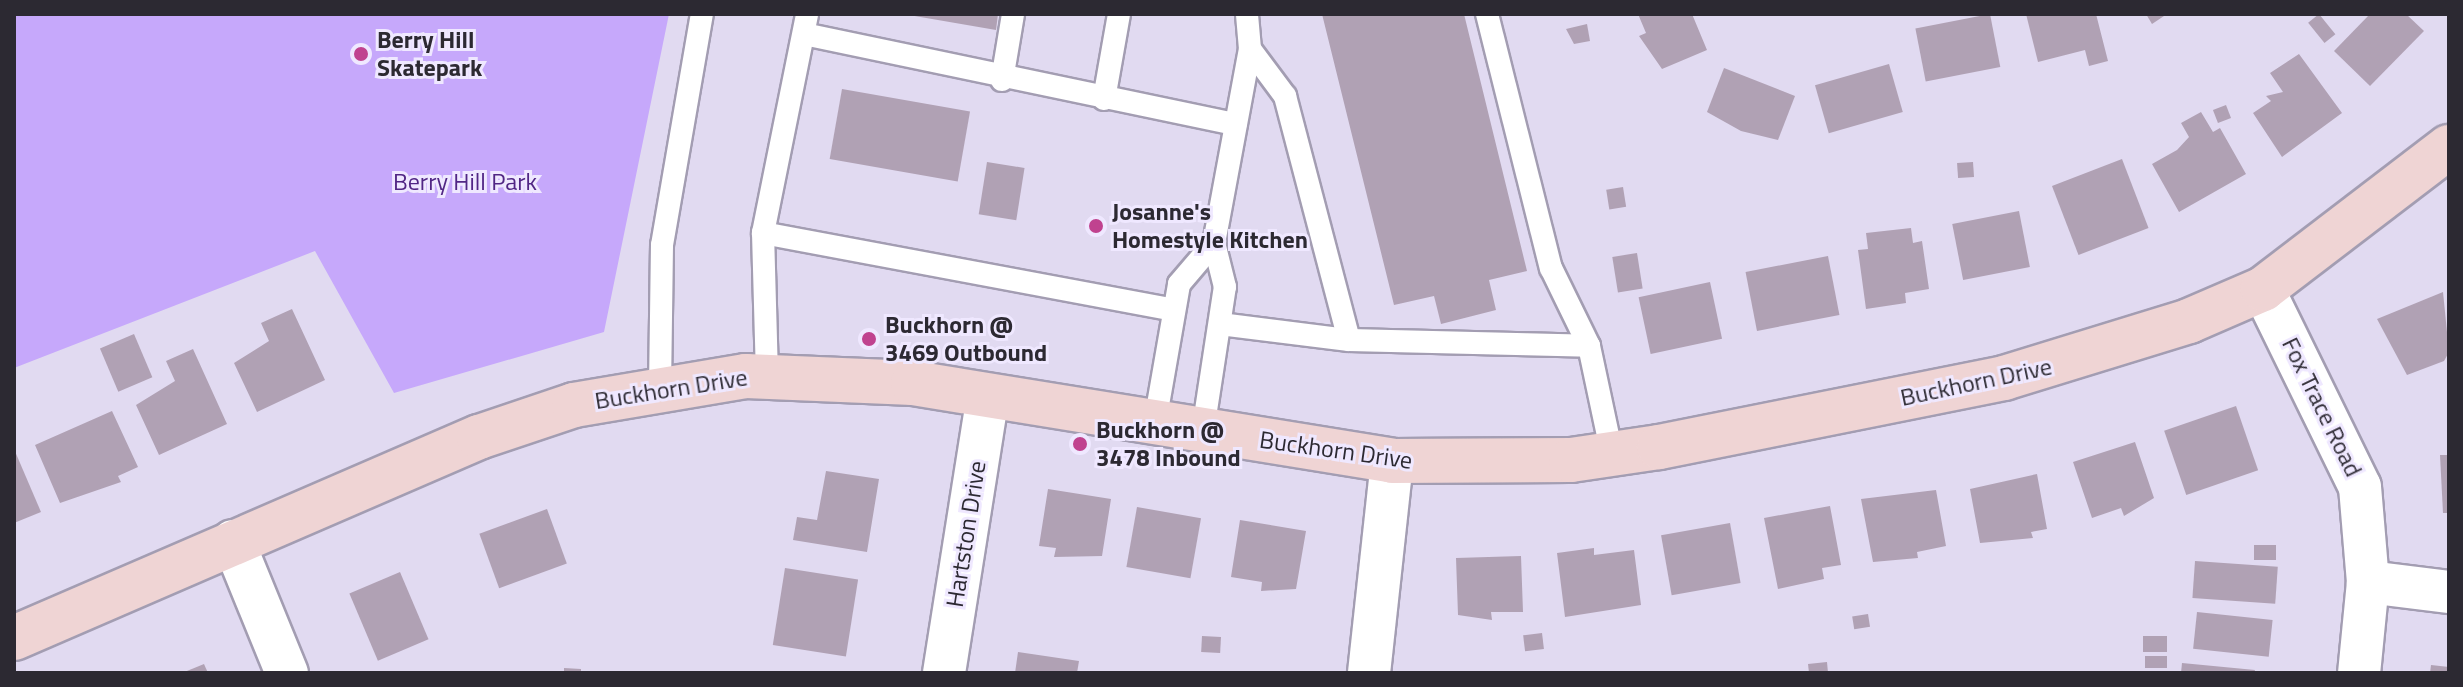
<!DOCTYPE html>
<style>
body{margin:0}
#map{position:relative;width:2463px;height:687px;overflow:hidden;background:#e1daf1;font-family:"Titillium Web",sans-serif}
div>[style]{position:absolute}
.green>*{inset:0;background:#c6a8fb}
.building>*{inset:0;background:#b0a1b4;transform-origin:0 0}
.roads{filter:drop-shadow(2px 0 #a39db2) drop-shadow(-2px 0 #a39db2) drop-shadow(0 2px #a39db2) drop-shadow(0 -2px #a39db2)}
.lane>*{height:22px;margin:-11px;padding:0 11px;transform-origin:11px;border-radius:11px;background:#fff}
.street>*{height:42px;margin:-21px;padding:0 21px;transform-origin:21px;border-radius:21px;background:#fff}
.secondary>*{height:44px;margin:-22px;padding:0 22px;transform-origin:22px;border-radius:22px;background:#efd4d4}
.dots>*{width:22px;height:22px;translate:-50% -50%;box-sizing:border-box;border:4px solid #efe8ff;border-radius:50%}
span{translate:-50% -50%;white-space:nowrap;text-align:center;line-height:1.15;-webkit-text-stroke:6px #efe8ff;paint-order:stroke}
.poi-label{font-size:24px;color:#2c2932;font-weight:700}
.left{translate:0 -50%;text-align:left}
.park-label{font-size:24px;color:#512685}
.street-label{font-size:24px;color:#2c2932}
.frame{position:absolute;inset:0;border:16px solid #2c2932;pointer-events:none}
</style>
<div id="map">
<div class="green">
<div style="clip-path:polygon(14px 14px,669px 14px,604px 332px,394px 393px,315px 251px,14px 368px)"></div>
</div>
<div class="building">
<div style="clip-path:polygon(903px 14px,998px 14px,996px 30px)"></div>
<div style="clip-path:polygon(1322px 14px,1464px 14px,1527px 271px,1489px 280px,1496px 310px,1441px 324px,1434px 296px,1394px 305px)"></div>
<div style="clip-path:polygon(1638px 14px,1692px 14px,1707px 50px,1662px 69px,1639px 36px,1646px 33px)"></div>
<div style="left:1990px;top:14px;width:54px;height:76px;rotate:79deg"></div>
<div style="clip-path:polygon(2026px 14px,2096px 14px,2108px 61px,2089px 66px,2085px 50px,2038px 62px)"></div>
<div style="clip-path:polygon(2146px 14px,2167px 14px,2152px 24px)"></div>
<div style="left:2319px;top:14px;width:26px;height:14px;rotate:51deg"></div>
<div style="clip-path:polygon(2370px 14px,2406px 14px,2424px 31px,2370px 86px,2334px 51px)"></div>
<div style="clip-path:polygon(1587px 24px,1590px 41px,1574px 44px,1566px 29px)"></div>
<div style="clip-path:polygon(2299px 54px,2342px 113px,2282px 157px,2253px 113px,2271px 101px,2266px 96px,2283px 92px,2270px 73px)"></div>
<div style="left:1889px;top:64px;width:50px;height:77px;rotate:74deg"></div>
<div style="clip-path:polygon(1724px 68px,1795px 96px,1778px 140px,1741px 131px,1707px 112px)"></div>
<div style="left:842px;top:89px;width:130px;height:71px;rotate:10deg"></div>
<div style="left:2226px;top:105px;width:14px;height:14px;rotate:69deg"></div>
<div style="clip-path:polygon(2201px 112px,2213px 132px,2220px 128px,2246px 174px,2179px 212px,2152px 164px,2177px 150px,2189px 137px,2181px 123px)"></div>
<div style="left:2122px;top:159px;width:74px;height:75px;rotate:69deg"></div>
<div style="left:987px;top:162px;width:38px;height:53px;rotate:9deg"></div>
<div style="left:1973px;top:162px;width:15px;height:16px;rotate:86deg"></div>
<div style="left:1623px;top:187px;width:20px;height:17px;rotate:81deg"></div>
<div style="left:2019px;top:211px;width:57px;height:68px;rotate:79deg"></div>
<div style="clip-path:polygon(1911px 228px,1913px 243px,1922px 241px,1929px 289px,1905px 293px,1906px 303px,1866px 309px,1858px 250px,1868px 249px,1866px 233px)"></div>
<div style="left:1637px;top:253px;width:36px;height:25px;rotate:81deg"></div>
<div style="left:1828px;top:256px;width:60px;height:84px;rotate:79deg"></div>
<div style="left:1710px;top:282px;width:58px;height:73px;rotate:78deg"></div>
<div style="clip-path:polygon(2443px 292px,2449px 352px,2444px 361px,2407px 375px,2377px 319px)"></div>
<div style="clip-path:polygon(292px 309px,325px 380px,257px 412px,234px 363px,269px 341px,261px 323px)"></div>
<div style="left:134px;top:334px;width:47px;height:37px;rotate:67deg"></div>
<div style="clip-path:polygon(193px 349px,227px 424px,159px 455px,136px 405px,175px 381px,166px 361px)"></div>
<div style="left:2236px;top:406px;width:68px;height:76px;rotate:71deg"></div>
<div style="clip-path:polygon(112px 411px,138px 467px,118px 476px,121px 482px,60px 503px,35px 445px)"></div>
<div style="clip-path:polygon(2135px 442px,2154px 498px,2124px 516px,2121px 508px,2092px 518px,2073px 462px)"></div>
<div style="clip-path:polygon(14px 449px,41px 512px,14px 523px)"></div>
<div style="clip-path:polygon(2440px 455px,2449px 455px,2449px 513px,2443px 513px)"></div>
<div style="clip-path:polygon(826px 471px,879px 479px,867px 552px,793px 540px,797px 517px,817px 520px)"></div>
<div style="clip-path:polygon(2037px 474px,2047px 529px,2031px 532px,2033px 538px,1980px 543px,1970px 489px)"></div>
<div style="clip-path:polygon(1048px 489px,1111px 499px,1102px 556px,1054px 557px,1056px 548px,1039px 546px)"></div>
<div style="clip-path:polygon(1936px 490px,1946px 546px,1917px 552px,1918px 558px,1873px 562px,1861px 499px)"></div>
<div style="clip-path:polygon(1830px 506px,1841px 565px,1822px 568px,1824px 579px,1778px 589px,1764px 518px)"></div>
<div style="left:1137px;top:507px;width:65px;height:61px;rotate:10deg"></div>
<div style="left:547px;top:509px;width:58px;height:72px;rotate:70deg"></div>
<div style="clip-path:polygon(1240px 520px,1306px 531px,1296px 589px,1261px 591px,1262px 582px,1231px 577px)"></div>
<div style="left:1730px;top:523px;width:61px;height:70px;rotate:80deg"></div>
<div style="left:2254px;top:545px;width:22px;height:15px"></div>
<div style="clip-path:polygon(1594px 548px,1594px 555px,1634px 550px,1641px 605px,1565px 617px,1557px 553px)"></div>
<div style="clip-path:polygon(1521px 556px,1523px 612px,1491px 612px,1492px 620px,1458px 615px,1456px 558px)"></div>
<div style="left:2195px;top:561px;width:83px;height:37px;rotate:4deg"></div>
<div style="left:785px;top:568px;width:74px;height:78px;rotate:9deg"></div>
<div style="left:400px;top:572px;width:73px;height:55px;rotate:67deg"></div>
<div style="left:2197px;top:612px;width:76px;height:37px;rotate:6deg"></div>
<div style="left:1868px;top:614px;width:13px;height:16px;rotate:81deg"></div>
<div style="left:1542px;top:633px;width:16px;height:19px;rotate:83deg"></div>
<div style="left:1202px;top:636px;width:19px;height:16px;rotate:3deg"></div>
<div style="left:2143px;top:636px;width:24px;height:16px"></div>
<div style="clip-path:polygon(1018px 652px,1079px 661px,1077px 673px,1015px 673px)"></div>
<div style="left:2145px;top:656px;width:22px;height:12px"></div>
<div style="clip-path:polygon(1827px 662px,1828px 673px,1809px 673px,1808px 664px)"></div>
<div style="clip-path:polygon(2182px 663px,2255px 670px,2254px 673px,2181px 673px)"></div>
<div style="clip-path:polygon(204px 664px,208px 673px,182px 673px)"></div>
<div style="clip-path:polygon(2431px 665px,2449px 667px,2449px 673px,2430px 673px)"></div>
<div style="clip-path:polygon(564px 668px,581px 669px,581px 673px,564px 673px)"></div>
</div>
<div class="roads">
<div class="lane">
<div style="left:1487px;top:14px;width:262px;rotate:75.9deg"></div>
<div style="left:1551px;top:268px;width:87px;rotate:64deg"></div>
<div style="left:1589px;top:346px;width:110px;rotate:78deg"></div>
<div style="left:804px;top:34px;width:441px;rotate:11.8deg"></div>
<div style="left:1250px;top:49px;width:59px;rotate:53.3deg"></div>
<div style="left:1285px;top:96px;width:252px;rotate:75.3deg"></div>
<div style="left:1002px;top:80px;width:67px;rotate:-80.5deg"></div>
<div style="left:1104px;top:99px;width:86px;rotate:-80deg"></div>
<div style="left:763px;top:233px;width:418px;rotate:10.6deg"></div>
<div style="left:1220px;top:324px;width:130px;rotate:7.1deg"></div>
<div style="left:1349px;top:340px;width:240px;rotate:1.4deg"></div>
<div style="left:767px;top:376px;width:143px;rotate:-91.6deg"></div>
<div style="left:763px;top:233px;width:223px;rotate:-78.6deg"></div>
<div style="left:660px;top:388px;width:143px;rotate:-89.2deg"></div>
<div style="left:662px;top:245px;width:234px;rotate:-80.2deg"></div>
<div style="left:1155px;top:422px;width:140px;rotate:-80.1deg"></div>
<div style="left:1179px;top:284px;width:54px;rotate:-49.5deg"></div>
<div style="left:1203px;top:430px;width:145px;rotate:-81.3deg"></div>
<div style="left:1225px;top:287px;width:45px;rotate:-104deg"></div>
<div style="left:1214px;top:243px;width:197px;rotate:-79.5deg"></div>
<div style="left:1250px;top:49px;width:35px;rotate:-95deg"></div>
</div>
<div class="street">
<div style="left:2263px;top:289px;width:220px;rotate:63.9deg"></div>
<div style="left:2360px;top:487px;width:95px;rotate:85.2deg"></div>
<div style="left:2368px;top:582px;width:91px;rotate:95.6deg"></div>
<div style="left:233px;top:541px;width:143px;rotate:67.8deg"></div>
<div style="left:2368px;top:582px;width:82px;rotate:7deg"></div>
<div style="left:944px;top:673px;width:281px;rotate:-81deg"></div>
<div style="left:1369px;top:673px;width:213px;rotate:-83.8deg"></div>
</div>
<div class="secondary">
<div style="left:14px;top:638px;width:507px;rotate:-23.38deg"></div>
<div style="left:479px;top:437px;width:100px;rotate:-18.6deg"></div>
<div style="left:574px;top:405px;width:174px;rotate:-9.6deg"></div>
<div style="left:746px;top:376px;width:167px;rotate:2.4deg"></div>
<div style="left:913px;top:383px;width:485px;rotate:9.2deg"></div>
<div style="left:1392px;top:461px;width:179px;rotate:-0.3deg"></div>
<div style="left:1571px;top:460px;width:89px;rotate:-8.4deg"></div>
<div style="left:1659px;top:447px;width:352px;rotate:-11.3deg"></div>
<div style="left:2004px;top:378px;width:194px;rotate:-17.1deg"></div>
<div style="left:2189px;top:321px;width:81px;rotate:-23.4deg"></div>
<div style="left:2263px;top:289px;width:234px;rotate:-37.4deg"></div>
</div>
</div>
<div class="dots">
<div style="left:361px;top:54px;background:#c0428f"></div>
<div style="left:1096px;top:226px;background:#c0428f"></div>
<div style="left:869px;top:339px;background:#c0428f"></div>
<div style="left:1080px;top:444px;background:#c0428f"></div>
</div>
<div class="poi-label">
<span class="left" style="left:377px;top:54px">Berry Hill<br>Skatepark</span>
<span class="left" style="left:1112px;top:226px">Josanne's<br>Homestyle Kitchen</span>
<span class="left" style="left:885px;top:339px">Buckhorn @<br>3469 Outbound</span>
<span class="left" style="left:1096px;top:444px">Buckhorn @<br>3478 Inbound</span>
</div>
<div class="park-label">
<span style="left:465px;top:182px">Berry Hill Park</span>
</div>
<div class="street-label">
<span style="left:1976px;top:382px;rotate:-12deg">Buckhorn Drive</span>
<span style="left:671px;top:389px;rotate:-9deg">Buckhorn Drive</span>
<span style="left:2322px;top:407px;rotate:64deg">Fox Trace Road</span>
<span style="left:1336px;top:450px;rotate:8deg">Buckhorn Drive</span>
<span style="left:966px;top:534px;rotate:-81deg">Hartston Drive</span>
</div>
<div class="frame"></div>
</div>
